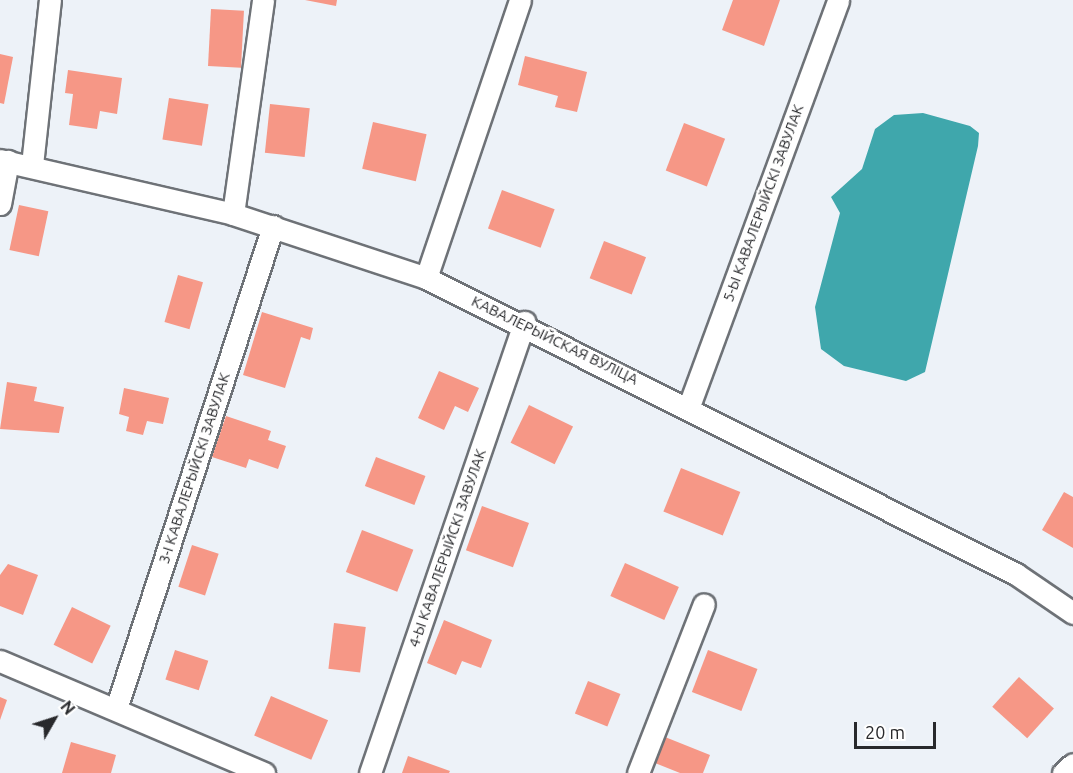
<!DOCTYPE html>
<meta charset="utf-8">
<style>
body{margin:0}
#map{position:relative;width:1073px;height:773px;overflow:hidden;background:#edf2f8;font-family:Ubuntu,sans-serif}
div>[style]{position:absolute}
.water>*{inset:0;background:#3fa7ac}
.building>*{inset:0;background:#f69786;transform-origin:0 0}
.roads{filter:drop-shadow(2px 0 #6e7277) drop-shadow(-2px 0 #6e7277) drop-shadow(0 2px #6e7277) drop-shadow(0 -2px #6e7277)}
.minor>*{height:21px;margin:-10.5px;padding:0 10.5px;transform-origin:10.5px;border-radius:10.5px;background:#fff}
span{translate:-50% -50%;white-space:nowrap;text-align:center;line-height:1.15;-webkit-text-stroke:4.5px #fff;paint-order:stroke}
.street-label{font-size:15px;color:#28292c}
.north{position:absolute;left:24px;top:689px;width:60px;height:60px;-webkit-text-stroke:4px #fff;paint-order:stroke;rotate:51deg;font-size:16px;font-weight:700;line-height:24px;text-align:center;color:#28292c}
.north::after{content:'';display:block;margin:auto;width:21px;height:27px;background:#28292c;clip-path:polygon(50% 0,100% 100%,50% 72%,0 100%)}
.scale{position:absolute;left:854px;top:722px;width:82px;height:27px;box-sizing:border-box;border:3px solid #28292c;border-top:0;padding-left:8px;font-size:18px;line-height:21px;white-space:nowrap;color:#28292c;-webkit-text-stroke:4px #fff;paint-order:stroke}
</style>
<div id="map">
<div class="water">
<div style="clip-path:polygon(923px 113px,970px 126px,979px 133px,978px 146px,925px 372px,906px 381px,844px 366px,821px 349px,815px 307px,840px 213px,831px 197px,862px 169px,875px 129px,894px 115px)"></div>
</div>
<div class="building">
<div style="clip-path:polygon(305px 0,337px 0,336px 6px)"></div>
<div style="clip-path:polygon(733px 0,780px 0,764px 46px,722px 30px)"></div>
<div style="left:211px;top:9px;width:33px;height:57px;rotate:3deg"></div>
<div style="clip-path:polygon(0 54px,13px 57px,4px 104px,0 103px)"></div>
<div style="clip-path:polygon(525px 56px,587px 72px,577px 112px,555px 107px,558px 96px,518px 85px)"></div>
<div style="clip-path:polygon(68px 70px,122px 78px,117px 114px,100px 111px,97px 129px,69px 125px,73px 94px,65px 93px)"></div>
<div style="left:169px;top:98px;width:40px;height:42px;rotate:9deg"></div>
<div style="left:270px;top:104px;width:40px;height:49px;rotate:6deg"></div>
<div style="left:373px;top:122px;width:55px;height:48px;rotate:13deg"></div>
<div style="left:684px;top:123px;width:44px;height:51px;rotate:21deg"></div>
<div style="left:502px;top:190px;width:56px;height:41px;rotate:20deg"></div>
<div style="left:19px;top:205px;width:30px;height:46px;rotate:12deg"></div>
<div style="left:604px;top:241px;width:45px;height:40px;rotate:21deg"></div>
<div style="left:178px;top:275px;width:26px;height:49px;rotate:16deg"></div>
<div style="clip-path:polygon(262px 312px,313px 328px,310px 340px,301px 337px,285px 388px,243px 375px)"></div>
<div style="clip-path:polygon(439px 371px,479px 388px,468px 412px,455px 406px,444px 430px,418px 418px)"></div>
<div style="clip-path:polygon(7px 382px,37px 387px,34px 401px,64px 407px,59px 433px,0 429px)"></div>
<div style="clip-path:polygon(124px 388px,169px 398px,163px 424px,147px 421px,143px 435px,126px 431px,129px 417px,119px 414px)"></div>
<div style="left:529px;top:405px;width:49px;height:42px;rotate:26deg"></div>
<div style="clip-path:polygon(226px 416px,271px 431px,268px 440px,286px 446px,278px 469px,249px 459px,246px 468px,212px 457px)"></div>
<div style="left:376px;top:457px;width:53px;height:31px;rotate:21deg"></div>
<div style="left:681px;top:468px;width:64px;height:47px;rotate:22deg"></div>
<div style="clip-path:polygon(1064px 492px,1073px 497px,1073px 548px,1042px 530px)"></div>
<div style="left:482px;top:506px;width:50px;height:47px;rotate:20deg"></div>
<div style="left:362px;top:530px;width:55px;height:45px;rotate:21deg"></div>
<div style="left:192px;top:545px;width:28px;height:44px;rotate:18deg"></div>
<div style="left:625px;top:563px;width:59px;height:36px;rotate:24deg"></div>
<div style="clip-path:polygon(8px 564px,38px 575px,23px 615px,0 606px,0 575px)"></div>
<div style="left:72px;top:607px;width:43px;height:42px;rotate:26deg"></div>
<div style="clip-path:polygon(444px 620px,492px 640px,481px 668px,462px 661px,456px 675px,427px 663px)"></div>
<div style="left:334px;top:623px;width:32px;height:46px;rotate:7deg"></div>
<div style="left:175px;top:650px;width:35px;height:31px;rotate:18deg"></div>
<div style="left:708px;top:650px;width:53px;height:45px;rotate:21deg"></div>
<div style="left:1019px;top:677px;width:47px;height:40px;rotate:42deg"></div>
<div style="left:588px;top:681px;width:35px;height:35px;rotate:22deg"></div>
<div style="left:271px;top:696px;width:62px;height:43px;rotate:23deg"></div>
<div style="clip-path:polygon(0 697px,7px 700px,0 720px)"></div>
<div style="clip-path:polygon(665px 737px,710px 755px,703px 773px,680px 773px,655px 763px)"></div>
<div style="clip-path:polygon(71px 742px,116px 755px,111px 773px,62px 773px)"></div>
<div style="clip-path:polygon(408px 756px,450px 771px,449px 773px,402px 773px)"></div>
</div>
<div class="roads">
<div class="minor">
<div style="left:0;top:160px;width:239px;rotate:13deg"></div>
<div style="left:233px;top:214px;width:203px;rotate:18.3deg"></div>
<div style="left:426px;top:278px;width:660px;rotate:26.64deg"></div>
<div style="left:1016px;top:574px;width:69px;rotate:34.4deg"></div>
<div style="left:32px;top:165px;width:166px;rotate:-83.8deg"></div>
<div style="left:0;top:204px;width:44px;rotate:-79.5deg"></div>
<div style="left:233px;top:214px;width:216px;rotate:-82deg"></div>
<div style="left:426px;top:278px;width:293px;rotate:-71.3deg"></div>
<div style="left:689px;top:406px;width:432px;rotate:-69.8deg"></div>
<div style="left:0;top:661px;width:287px;rotate:23deg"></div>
<div style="left:116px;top:709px;width:508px;rotate:-71.99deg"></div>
<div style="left:370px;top:773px;width:477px;rotate:-71.1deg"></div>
<div style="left:638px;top:773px;width:181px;rotate:-68.7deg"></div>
<div style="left:1063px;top:773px;width:13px;rotate:-42deg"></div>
</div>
</div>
<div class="street-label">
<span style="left:763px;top:203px;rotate:-70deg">5-Ы КАВАЛЕРЫЙСКІ ЗАВУЛАК</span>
<span style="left:555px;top:340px;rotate:26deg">КАВАЛЕРЫЙСКАЯ ВУЛІЦА</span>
<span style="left:194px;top:468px;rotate:-72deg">3-І КАВАЛЕРЫЙСКІ ЗАВУЛАК</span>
<span style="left:447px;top:548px;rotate:-71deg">4-Ы КАВАЛЕРЫЙСКІ ЗАВУЛАК</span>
</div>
<div class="north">N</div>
<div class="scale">20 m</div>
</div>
